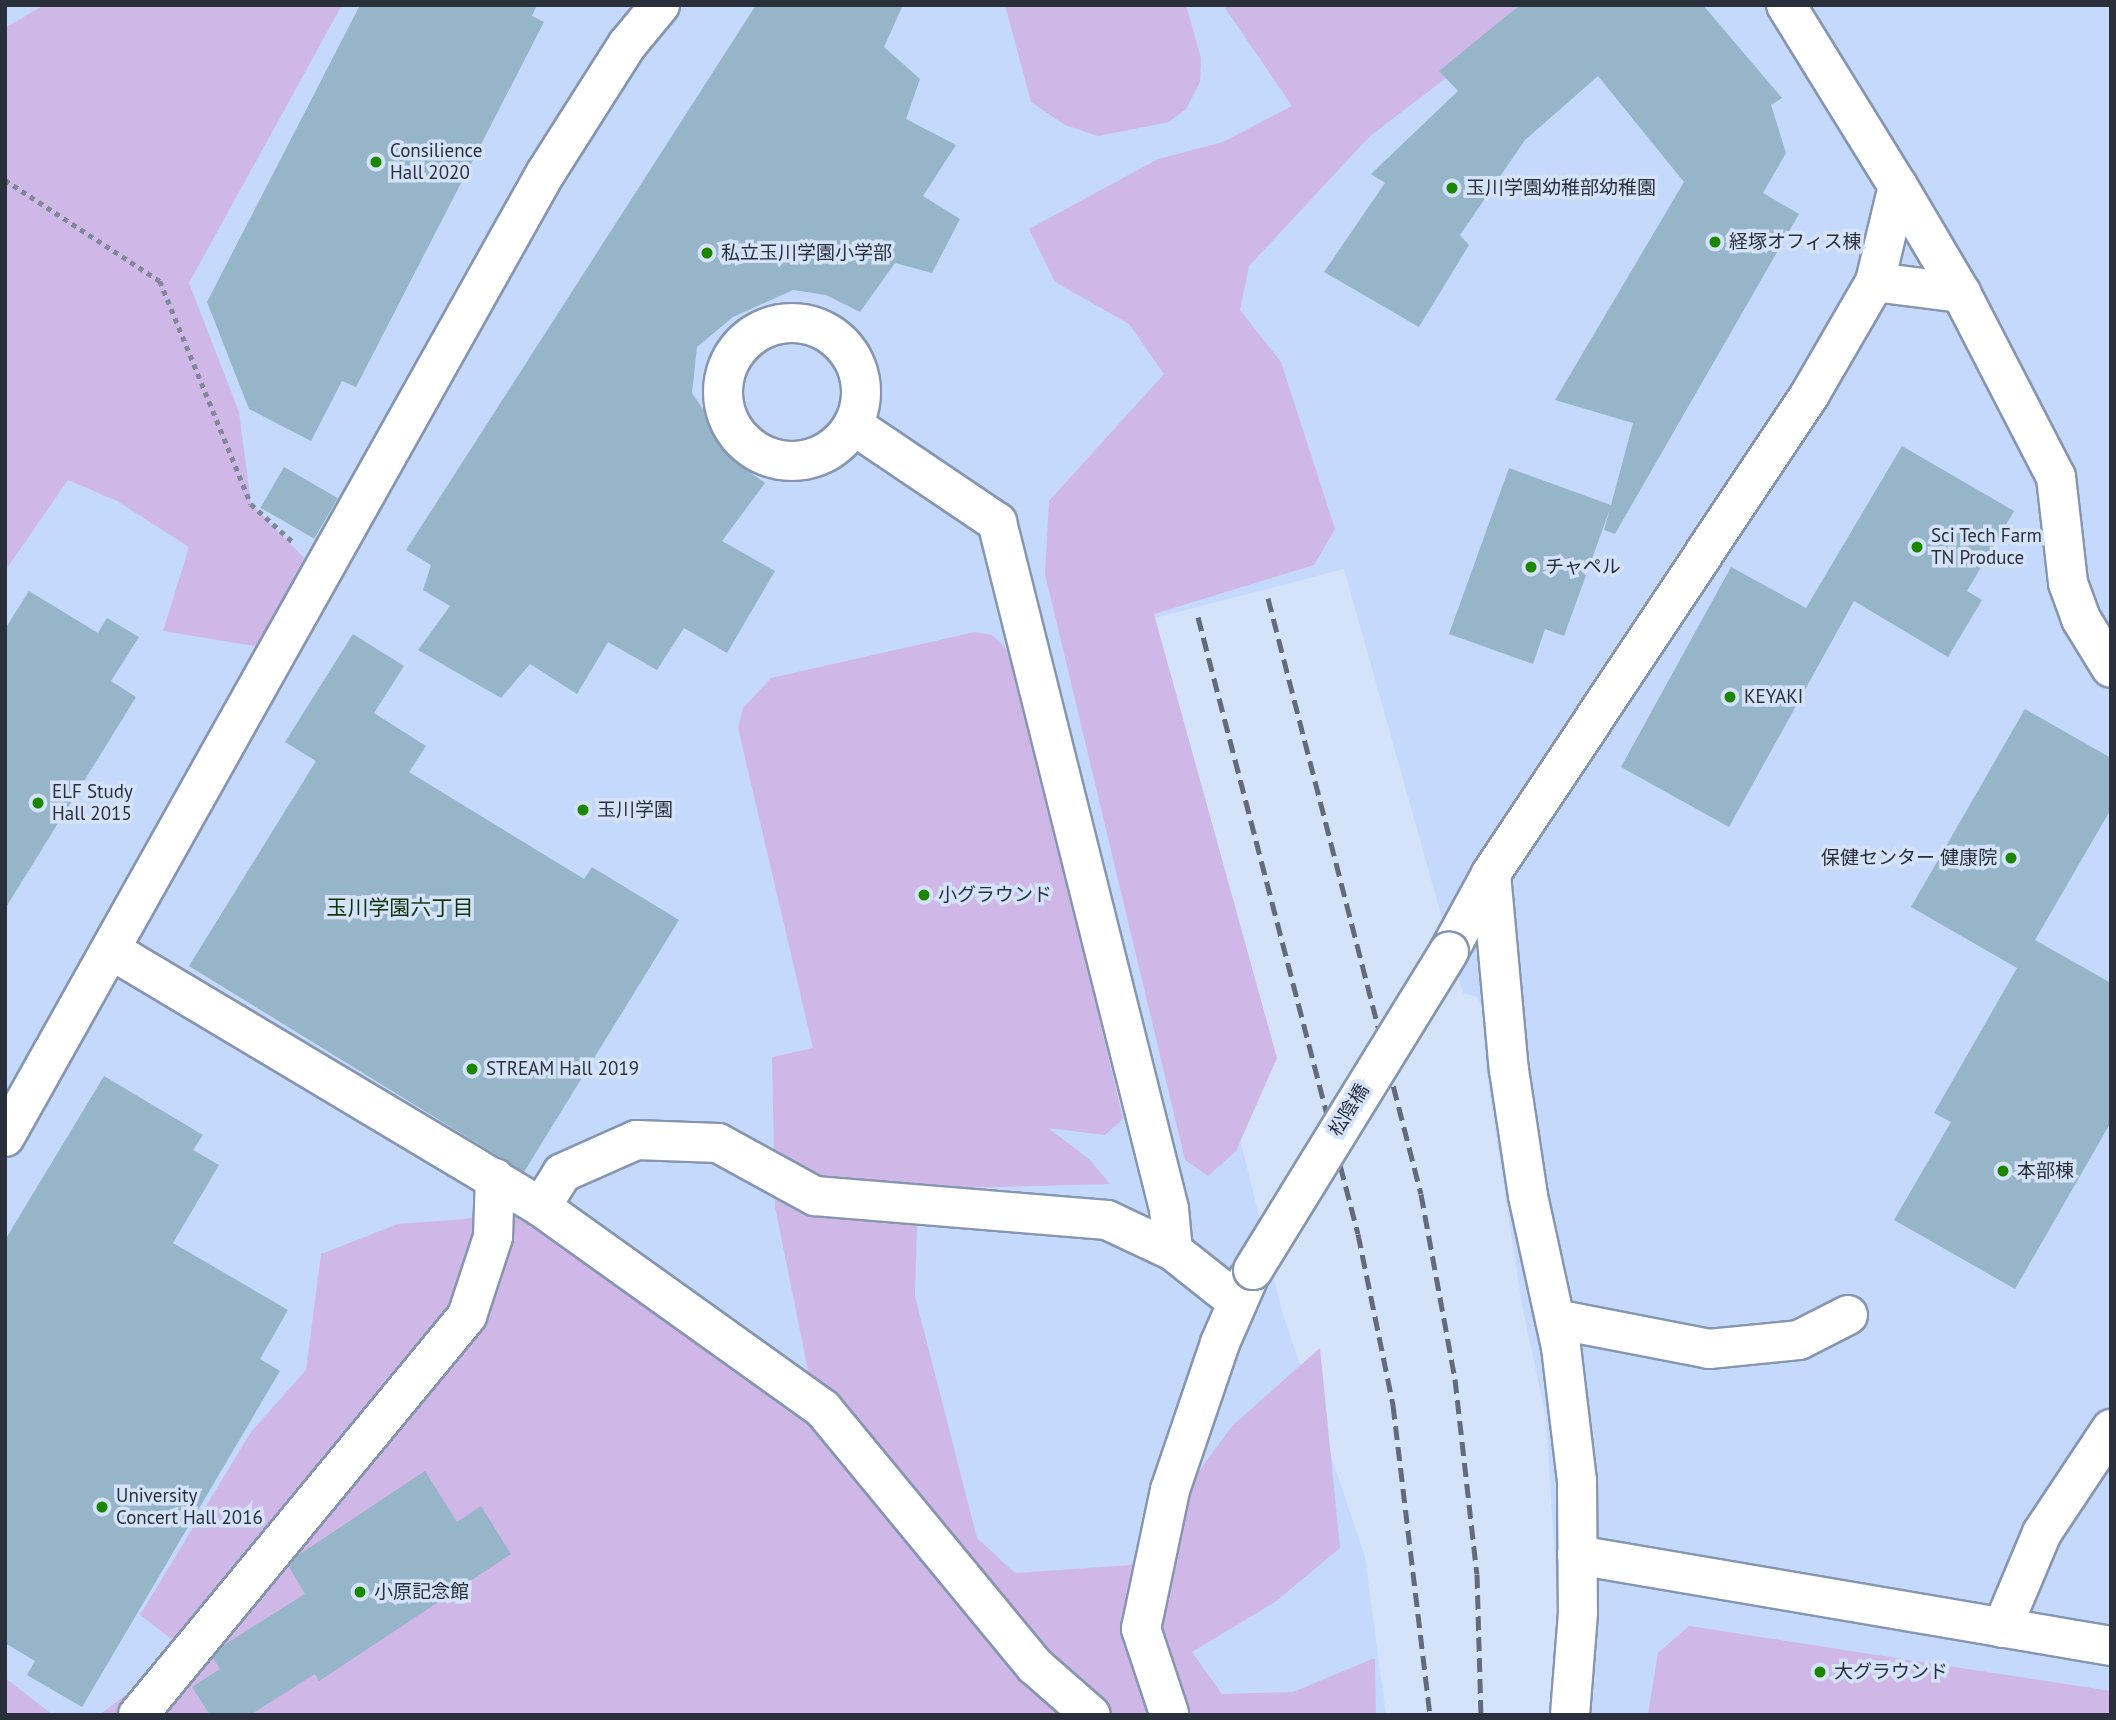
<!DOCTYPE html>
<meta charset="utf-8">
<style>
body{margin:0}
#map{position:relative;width:2116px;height:1720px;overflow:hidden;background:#d5e3fa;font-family:"PT Sans","Noto Sans JP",sans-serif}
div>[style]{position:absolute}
.built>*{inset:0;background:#c4d9fb}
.green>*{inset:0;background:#cfb8e7}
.building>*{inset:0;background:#97b5c8;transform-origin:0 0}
.path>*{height:4.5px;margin-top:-2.25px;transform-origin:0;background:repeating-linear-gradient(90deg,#7f899a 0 5px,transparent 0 10px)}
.roads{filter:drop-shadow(2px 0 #8696b0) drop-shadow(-2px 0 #8696b0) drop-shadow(0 2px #8696b0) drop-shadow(0 -2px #8696b0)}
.minor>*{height:38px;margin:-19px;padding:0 19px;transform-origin:19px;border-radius:19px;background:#fff}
.minor>.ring{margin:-19px;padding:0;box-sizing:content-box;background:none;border:38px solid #fff;border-radius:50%}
.rail>*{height:5px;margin-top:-2.5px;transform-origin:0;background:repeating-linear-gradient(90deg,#636b7a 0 14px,transparent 0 21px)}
.bridges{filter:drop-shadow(2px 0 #8696b0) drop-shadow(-2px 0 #8696b0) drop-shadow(0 2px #8696b0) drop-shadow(0 -2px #8696b0)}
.minor-bridge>*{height:38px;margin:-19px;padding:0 19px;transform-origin:19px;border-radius:19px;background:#fff}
.dots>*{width:19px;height:19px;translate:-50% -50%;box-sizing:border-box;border:4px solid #d5e3fa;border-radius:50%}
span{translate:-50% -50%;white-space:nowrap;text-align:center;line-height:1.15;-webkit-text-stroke:7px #d5e3fa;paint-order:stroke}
.poi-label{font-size:19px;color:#2a303b}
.left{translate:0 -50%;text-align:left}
.right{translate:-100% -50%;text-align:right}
.street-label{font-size:19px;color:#2a303b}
.neighbourhood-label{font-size:21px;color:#0f3409}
.frame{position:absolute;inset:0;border:7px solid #2a303b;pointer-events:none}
</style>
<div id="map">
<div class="built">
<div style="clip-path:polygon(5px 5px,2111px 5px,2111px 1715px,1550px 1715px,1558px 1609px,1546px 1418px,1522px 1305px,1486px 1069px,1482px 1006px,1477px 997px,1463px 993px,1344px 569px,1116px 628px,1282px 1311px,1365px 1557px,1386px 1715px,5px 1715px)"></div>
</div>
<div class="green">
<div style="clip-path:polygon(44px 5px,342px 5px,189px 283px,239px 412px,251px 504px,316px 570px,266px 648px,163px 631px,189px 547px,117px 501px,68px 480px,5px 571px,5px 28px)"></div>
<div style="clip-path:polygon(1005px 5px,1186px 5px,1201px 58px,1200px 82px,1186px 109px,1169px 122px,1098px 136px,1065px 125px,1031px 102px)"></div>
<div style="clip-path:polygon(1223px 5px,1542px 5px,1370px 136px,1249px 266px,1240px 310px,1281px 362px,1335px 529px,1314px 565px,1154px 614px,1277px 1058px,1236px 1151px,1208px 1176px,1185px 1160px,1045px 574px,1049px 501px,1164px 374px,1129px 324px,1055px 282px,1029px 229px,1158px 159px,1223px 142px,1292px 106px)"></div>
<div style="clip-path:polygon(975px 632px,992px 635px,1014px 656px,1123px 1119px,1105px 1135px,1048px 1128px,1089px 1159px,1110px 1184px,918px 1189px,915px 1296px,977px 1538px,1015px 1573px,1131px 1565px,1232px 1426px,1320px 1348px,1340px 1548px,1275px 1602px,1192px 1652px,1222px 1694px,1293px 1692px,1375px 1658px,1376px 1715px,99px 1715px,186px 1650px,140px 1615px,251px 1432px,306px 1370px,321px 1254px,398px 1224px,466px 1219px,507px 1205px,821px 1434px,775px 1207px,772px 1057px,813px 1048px,738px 728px,743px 708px,771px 678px)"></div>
<div style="clip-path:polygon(1689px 1626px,2111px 1691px,2111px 1715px,1648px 1715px,1658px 1653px)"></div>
<div style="clip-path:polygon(5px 1678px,53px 1715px,5px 1715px)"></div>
</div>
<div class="building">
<div style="clip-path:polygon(360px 5px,537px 5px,532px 16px,544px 22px,356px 387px,342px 381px,311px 441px,249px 409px,207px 302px)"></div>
<div style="clip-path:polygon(756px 5px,903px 5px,884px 47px,920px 79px,906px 119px,956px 145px,923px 196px,960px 219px,932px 273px,895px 263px,860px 312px,826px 295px,793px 290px,733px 317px,697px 347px,692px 393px,741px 466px,765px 483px,722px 541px,775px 571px,727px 653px,684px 628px,657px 670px,608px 642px,577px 694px,530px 664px,501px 698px,418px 650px,450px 606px,423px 590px,431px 565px,406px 550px)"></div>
<div style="clip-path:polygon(1520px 5px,1703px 5px,1782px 98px,1771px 105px,1786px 153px,1763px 193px,1799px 214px,1615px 534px,1604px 530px,1610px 509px,1564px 636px,1545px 629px,1533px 664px,1449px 634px,1509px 468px,1611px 505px,1633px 423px,1555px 400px,1684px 182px,1598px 76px,1525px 140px,1460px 235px,1469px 245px,1419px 327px,1324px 272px,1385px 183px,1371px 174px,1458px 91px,1439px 71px)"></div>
<div style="clip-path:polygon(1902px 446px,2014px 511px,1967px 591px,1982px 600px,1948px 657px,1854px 601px,1729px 827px,1621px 767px,1731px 567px,1806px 608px)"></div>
<div style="left:284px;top:467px;width:62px;height:47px;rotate:30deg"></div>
<div style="clip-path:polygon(29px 591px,98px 633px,107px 618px,139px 637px,111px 681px,136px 697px,5px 909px,5px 629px)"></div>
<div style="clip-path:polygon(353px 634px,404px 666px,374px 713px,426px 746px,409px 772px,584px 879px,592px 867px,679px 920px,524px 1172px,189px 966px,316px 761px,285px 742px)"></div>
<div style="clip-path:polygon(2025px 709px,2111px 758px,2111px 809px,2035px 940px,2111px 983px,2111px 1122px,2015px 1289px,1894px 1220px,1951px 1122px,1934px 1113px,2017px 968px,1911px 907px)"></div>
<div style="clip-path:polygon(104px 1076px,203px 1135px,193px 1150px,219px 1165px,173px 1243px,288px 1310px,260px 1359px,280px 1371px,82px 1707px,27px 1675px,35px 1661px,5px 1643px,5px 1240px)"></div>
<div style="clip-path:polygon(425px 1471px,457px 1522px,481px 1506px,511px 1554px,319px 1681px,315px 1674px,250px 1715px,210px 1715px,192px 1687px,220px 1669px,213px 1658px,224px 1645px,305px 1594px,289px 1567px,297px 1556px)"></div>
</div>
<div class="path">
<div style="left:5px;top:180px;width:185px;rotate:33.1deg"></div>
<div style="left:160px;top:281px;width:241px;rotate:67.8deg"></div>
<div style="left:251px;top:504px;width:58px;rotate:42.2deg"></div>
</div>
<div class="roads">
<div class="minor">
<div style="left:1786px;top:5px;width:213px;rotate:58.3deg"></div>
<div style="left:1898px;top:186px;width:99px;rotate:103.5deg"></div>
<div style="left:1875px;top:282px;width:87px;rotate:7.3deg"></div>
<div style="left:1961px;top:293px;width:207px;rotate:62.7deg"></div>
<div style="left:2056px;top:477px;width:107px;rotate:83.5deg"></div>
<div style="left:2068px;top:583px;width:38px;rotate:70deg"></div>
<div style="left:2081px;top:619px;width:57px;rotate:58.5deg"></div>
<div style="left:1898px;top:186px;width:124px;rotate:59.5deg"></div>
<div class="ring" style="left:723px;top:323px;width:100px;height:100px"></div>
<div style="left:853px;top:425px;width:174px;rotate:34deg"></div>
<div style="left:997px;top:522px;width:708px;rotate:75.94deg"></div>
<div style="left:1169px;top:1209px;width:42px;rotate:84.6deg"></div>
<div style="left:1491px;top:874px;width:197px;rotate:84.8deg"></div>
<div style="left:1509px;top:1070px;width:127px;rotate:81.4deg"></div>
<div style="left:1528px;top:1196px;width:155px;rotate:77.7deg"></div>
<div style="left:1561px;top:1347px;width:135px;rotate:83.2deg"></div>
<div style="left:1577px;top:1481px;width:132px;rotate:89.6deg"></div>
<div style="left:1578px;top:1613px;width:102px;rotate:94.5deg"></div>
<div style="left:111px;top:950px;width:501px;rotate:30.87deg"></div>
<div style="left:541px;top:1207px;width:347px;rotate:35.6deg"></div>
<div style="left:823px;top:1409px;width:333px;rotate:50.5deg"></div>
<div style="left:1035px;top:1666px;width:74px;rotate:41.2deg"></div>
<div style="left:1449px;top:951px;width:88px;rotate:-61.4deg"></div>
<div style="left:1491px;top:874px;width:576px;rotate:-56.39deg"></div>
<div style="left:1810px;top:394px;width:129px;rotate:-59.9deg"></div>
<div style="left:5px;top:1137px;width:1104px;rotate:-60.72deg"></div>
<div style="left:545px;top:174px;width:153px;rotate:-57.6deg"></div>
<div style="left:627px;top:45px;width:52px;rotate:-50.5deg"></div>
<div style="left:541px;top:1207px;width:40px;rotate:-58deg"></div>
<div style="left:562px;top:1173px;width:81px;rotate:-24deg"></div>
<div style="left:636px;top:1140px;width:82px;rotate:2.1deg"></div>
<div style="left:718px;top:1143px;width:111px;rotate:28.7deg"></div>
<div style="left:815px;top:1196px;width:293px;rotate:4.7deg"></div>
<div style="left:1107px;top:1220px;width:73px;rotate:25.2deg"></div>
<div style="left:1173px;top:1251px;width:80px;rotate:38.4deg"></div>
<div style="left:1555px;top:1319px;width:157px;rotate:11deg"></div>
<div style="left:1709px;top:1349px;width:90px;rotate:-5.7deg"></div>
<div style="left:1799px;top:1340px;width:55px;rotate:-27deg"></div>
<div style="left:1577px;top:1555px;width:542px;rotate:9.67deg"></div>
<div style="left:2002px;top:1628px;width:103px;rotate:-67.2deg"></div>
<div style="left:2042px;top:1533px;width:125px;rotate:-56.4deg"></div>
<div style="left:1169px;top:1713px;width:89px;rotate:-108.4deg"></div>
<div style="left:1141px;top:1629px;width:142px;rotate:-78.2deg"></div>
<div style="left:1170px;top:1490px;width:155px;rotate:-71.2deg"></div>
<div style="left:1220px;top:1343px;width:70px;rotate:-66.4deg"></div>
<div style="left:138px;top:1715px;width:517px;rotate:-50.49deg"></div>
<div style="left:467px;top:1316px;width:83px;rotate:-71.8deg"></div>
<div style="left:493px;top:1237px;width:59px;rotate:-88.1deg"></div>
</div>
</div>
<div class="rail">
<div style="left:1268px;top:598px;width:615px;rotate:75.6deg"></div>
<div style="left:1421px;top:1194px;width:188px;rotate:79.6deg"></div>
<div style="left:1455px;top:1379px;width:196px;rotate:83.6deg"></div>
<div style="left:1477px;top:1574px;width:141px;rotate:88.4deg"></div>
<div style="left:1198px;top:617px;width:637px;rotate:75.46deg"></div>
<div style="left:1358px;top:1234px;width:175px;rotate:78.4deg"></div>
<div style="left:1393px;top:1405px;width:312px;rotate:83.2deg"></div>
</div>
<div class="bridges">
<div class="minor-bridge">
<div style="left:1253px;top:1270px;width:374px;rotate:-58.4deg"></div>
</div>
</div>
<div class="dots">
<div style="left:376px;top:162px;background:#1b8700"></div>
<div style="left:1452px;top:188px;background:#1b8700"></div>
<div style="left:1715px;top:242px;background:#1b8700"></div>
<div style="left:707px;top:253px;background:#1b8700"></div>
<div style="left:1917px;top:547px;background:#1b8700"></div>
<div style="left:1531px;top:567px;background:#1b8700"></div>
<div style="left:1730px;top:697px;background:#1b8700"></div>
<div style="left:38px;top:803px;background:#1b8700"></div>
<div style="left:583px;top:810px;background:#1b8700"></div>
<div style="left:2011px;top:858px;background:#1b8700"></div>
<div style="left:924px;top:895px;background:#1b8700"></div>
<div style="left:472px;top:1069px;background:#1b8700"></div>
<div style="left:2003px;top:1171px;background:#1b8700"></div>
<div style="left:102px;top:1507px;background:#1b8700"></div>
<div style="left:360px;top:1592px;background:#1b8700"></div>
<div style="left:1820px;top:1672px;background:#1b8700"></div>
</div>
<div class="poi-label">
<span class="left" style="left:390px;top:162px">Consilience<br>Hall 2020</span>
<span class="left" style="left:1466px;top:188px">玉川学園幼稚部幼稚園</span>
<span class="left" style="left:1729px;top:242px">経塚オフィス棟</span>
<span class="left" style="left:721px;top:253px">私立玉川学園小学部</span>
<span class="left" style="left:1931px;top:547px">Sci Tech Farm<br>TN Produce</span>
<span class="left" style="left:1545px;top:567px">チャペル</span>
<span class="left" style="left:1744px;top:697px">KEYAKI</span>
<span class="left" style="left:52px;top:803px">ELF Study<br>Hall 2015</span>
<span class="left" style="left:597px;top:810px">玉川学園</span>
<span class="right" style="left:1997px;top:858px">保健センター 健康院</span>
<span class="left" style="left:938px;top:895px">小グラウンド</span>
<span class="left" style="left:486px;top:1069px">STREAM Hall 2019</span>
<span class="left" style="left:2017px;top:1171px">本部棟</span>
<span class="left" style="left:116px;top:1507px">University<br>Concert Hall 2016</span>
<span class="left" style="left:374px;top:1592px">小原記念館</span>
<span class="left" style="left:1834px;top:1672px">大グラウンド</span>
</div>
<div class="street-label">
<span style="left:1349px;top:1110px;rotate:-58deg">松陰橋</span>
</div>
<div class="neighbourhood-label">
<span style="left:400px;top:908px">玉川学園六丁目</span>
</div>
<div class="frame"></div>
</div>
